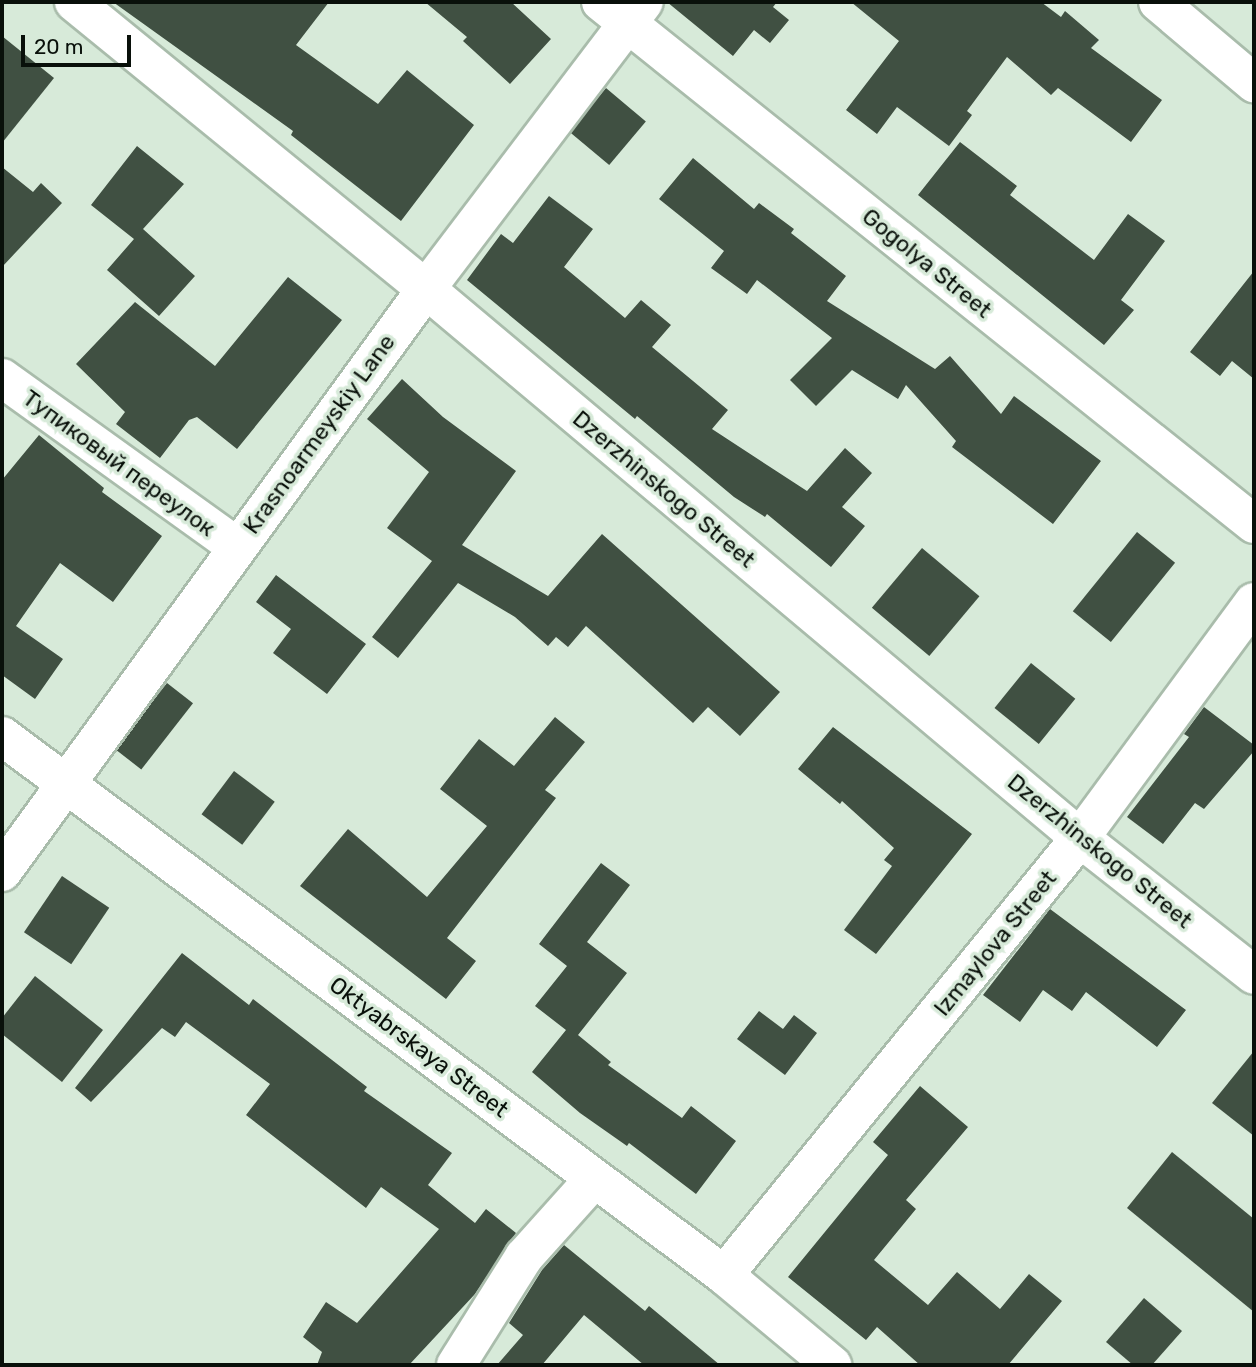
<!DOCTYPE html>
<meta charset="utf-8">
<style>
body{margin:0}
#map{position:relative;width:1256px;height:1367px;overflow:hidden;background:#d7ead9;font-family:Rubik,sans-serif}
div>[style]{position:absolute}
.building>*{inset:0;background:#405042;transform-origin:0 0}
.roads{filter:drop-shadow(2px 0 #a9bcab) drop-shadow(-2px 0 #a9bcab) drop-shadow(0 2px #a9bcab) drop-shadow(0 -2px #a9bcab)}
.minor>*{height:38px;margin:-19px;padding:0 19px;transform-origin:19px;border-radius:19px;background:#fff}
span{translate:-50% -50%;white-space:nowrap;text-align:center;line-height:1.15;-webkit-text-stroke:7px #d7ead9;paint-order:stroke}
.street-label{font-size:23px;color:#09100a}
.frame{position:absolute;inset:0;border:4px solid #09100a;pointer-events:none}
.scale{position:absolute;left:21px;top:35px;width:110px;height:32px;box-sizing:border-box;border:4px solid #09100a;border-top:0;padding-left:9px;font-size:21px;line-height:24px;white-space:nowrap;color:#09100a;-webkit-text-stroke:5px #d7ead9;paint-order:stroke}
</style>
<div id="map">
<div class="building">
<div style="clip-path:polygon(113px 2px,329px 2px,296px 45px,378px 104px,407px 70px,474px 125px,401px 221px,291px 135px,293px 131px)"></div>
<div style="clip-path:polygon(425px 2px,511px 2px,551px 39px,510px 84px,463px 41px,467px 37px)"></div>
<div style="clip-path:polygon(667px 2px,777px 2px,773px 7px,789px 20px,770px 43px,754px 30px,733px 56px)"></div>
<div style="clip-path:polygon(851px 2px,1041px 2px,1061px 17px,1065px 11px,1099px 40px,1091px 48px,1162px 100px,1131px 142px,1058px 88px,1051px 95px,1007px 57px,967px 111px,972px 115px,949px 146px,897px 107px,877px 134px,846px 110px,899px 41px)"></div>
<div style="clip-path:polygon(2px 36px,54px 78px,2px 143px)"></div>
<div style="left:606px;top:88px;width:52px;height:57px;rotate:40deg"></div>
<div style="clip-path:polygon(960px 142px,1017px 186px,1010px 195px,1094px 260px,1128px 214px,1165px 241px,1121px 300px,1134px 310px,1104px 345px,918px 195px)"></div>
<div style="clip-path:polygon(137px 146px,184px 184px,143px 229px,195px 276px,159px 316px,107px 270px,134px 239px,91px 205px)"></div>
<div style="clip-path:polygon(693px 158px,754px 209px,759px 203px,794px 229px,791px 233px,846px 276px,827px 301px,935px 369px,950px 356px,1001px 414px,1014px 396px,1101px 461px,1053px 524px,952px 447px,956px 441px,906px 385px,898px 399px,852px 370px,816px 406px,790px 380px,832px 338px,757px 280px,747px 294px,711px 268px,724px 251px,659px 199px)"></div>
<div style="clip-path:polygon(2px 167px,33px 192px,41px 183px,62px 203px,2px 267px)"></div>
<div style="clip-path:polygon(549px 196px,593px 229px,564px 267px,625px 318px,641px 300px,671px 325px,652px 347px,728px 410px,712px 429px,807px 491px,845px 448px,872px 473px,842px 507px,865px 526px,831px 567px,767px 514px,765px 517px,734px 497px,637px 416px,635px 419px,467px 280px,501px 234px,513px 243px)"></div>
<div style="clip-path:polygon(1254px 271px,1254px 379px,1232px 361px,1220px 376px,1190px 352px)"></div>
<div style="clip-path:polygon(288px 277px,342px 320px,237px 449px,197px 417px,189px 420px,160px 458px,116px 424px,125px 412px,76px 364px,135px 302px,215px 366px)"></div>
<div style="clip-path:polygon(402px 379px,443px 417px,516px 471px,462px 545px,548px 596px,602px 534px,780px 692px,740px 736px,708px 707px,693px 723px,586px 626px,568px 647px,556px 637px,548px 646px,515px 617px,458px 583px,398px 658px,372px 637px,432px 561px,387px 528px,429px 472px,367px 419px)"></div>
<div style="clip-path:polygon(39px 435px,104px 488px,102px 492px,162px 536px,113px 602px,60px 563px,16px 626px,63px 659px,35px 699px,2px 675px,2px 480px)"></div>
<div style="left:1137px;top:532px;width:49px;height:102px;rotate:39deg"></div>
<div style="left:922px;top:548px;width:75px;height:78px;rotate:40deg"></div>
<div style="clip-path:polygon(276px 575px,366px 644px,327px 694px,273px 653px,291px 629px,256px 602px)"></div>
<div style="left:1031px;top:663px;width:57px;height:58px;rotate:39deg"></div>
<div style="left:167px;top:683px;width:33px;height:84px;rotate:38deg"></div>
<div style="clip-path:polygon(1204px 707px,1254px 745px,1254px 751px,1204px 809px,1195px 803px,1163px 844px,1127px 817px,1189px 737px,1184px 734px)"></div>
<div style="clip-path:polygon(555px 717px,585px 742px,545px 790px,556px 798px,447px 938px,476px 961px,446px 999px,300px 886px,348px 829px,427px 897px,487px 826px,440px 789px,479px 739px,514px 766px)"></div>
<div style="clip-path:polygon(833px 727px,972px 834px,876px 954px,844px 930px,892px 866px,884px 860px,894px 848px,842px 801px,840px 804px,798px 769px)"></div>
<div style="left:234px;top:771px;width:51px;height:54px;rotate:37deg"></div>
<div style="clip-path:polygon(601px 863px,630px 885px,587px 942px,627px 973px,578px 1035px,611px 1062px,608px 1065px,682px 1118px,691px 1106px,736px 1141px,696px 1194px,629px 1143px,627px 1146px,580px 1113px,532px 1072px,566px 1030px,535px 1006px,567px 966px,539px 944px)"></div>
<div style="left:62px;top:876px;width:57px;height:68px;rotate:34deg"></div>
<div style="clip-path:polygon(1050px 909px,1186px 1010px,1157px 1047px,1086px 992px,1072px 1011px,1043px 990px,1020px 1022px,983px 995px)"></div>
<div style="clip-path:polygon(182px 953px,249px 1005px,253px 999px,367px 1087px,364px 1091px,452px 1153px,428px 1185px,475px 1223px,486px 1209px,516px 1233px,475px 1294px,409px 1365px,317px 1365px,322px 1352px,303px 1337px,326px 1302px,357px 1323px,439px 1229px,381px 1187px,366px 1208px,246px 1115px,270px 1084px,186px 1022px,175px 1037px,162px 1028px,91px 1102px,75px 1088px)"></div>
<div style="clip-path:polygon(35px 976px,103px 1030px,62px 1082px,2px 1034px,2px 1018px)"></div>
<div style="clip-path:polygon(759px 1011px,783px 1029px,794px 1015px,817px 1033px,785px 1075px,737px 1039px)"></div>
<div style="clip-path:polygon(1254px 1051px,1254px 1136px,1212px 1103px)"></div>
<div style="clip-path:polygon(920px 1086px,968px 1127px,906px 1200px,916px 1209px,874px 1260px,928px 1305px,957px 1272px,1000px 1309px,1029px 1274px,1062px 1301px,1008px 1365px,920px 1365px,877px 1327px,866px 1340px,788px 1277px,888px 1155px,873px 1142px)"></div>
<div style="clip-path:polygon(1172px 1152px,1254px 1219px,1254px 1312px,1127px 1208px)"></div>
<div style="clip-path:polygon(564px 1245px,645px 1311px,649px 1306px,720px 1365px,644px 1365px,584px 1315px,542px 1365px,497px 1365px,523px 1335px,509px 1323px,542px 1270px)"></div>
<div style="clip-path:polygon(1144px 1298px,1182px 1331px,1152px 1365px,1133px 1365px,1106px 1342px)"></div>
</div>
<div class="roads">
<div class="minor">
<div style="left:74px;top:2px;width:454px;rotate:39.2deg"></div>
<div style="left:426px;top:289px;width:854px;rotate:40.01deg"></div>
<div style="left:1080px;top:838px;width:221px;rotate:38.2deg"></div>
<div style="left:601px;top:2px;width:836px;rotate:38.64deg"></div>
<div style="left:1158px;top:2px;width:126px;rotate:40.2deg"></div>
<div style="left:2px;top:378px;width:289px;rotate:35.7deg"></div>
<div style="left:2px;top:736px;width:901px;rotate:36.74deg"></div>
<div style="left:724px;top:1275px;width:141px;rotate:39.8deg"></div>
<div style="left:2px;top:872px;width:721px;rotate:-53.97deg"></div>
<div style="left:426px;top:289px;width:360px;rotate:-52.8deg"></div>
<div style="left:724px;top:1275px;width:564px;rotate:-50.83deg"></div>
<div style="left:1080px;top:838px;width:293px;rotate:-53.6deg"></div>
<div style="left:456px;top:1365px;width:128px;rotate:-57.8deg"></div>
<div style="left:524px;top:1257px;width:105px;rotate:-48.1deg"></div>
</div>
</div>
<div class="street-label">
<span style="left:927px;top:263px;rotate:39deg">Gogolya Street</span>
<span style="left:319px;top:434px;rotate:-54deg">Krasnoarmeyskiy Lane</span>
<span style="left:119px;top:463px;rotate:36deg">Тупиковый переулок</span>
<span style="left:664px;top:489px;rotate:40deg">Dzerzhinskogo Street</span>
<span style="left:1100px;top:851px;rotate:39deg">Dzerzhinskogo Street</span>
<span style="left:995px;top:943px;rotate:-51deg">Izmaylova Street</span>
<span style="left:419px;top:1047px;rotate:37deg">Oktyabrskaya Street</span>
</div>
<div class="frame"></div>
<div class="scale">20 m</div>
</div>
